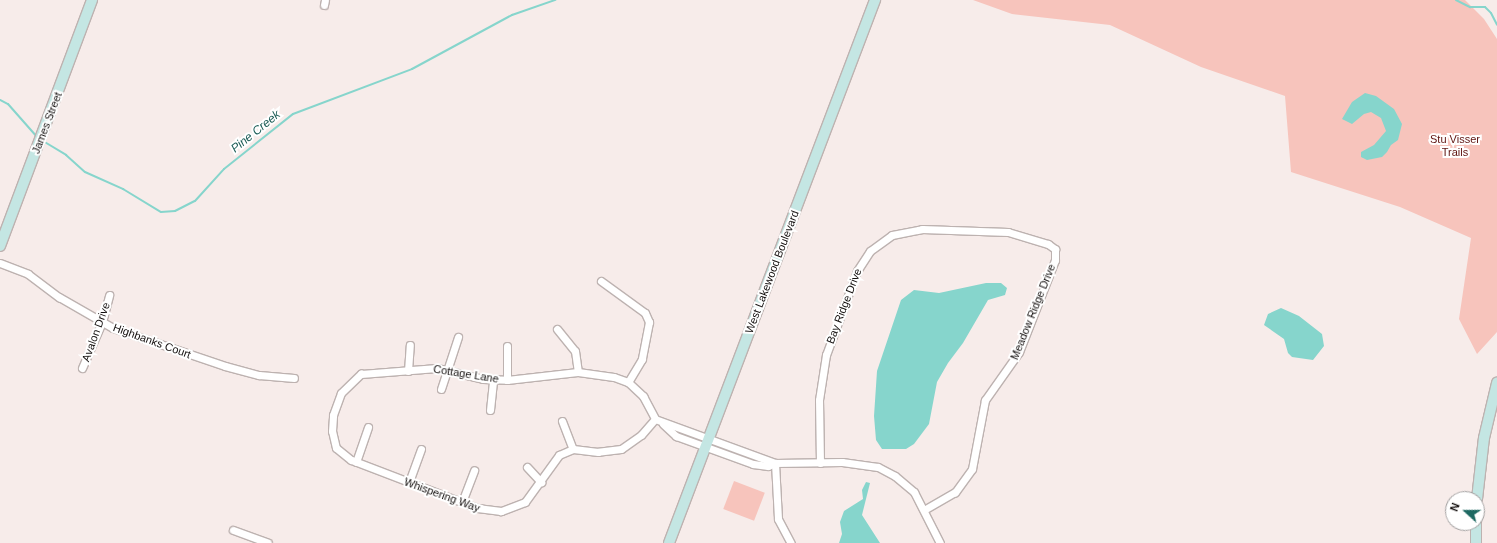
<!DOCTYPE html>
<style>
body{margin:0}
#map{position:relative;width:1497px;height:543px;overflow:hidden;background:#f7ecea;font-family:Arial,sans-serif}
div>[style]{position:absolute}
.green>*{inset:0;background:#f7c4bc;transform-origin:0 0}
.water>*{inset:0;background:#86d5cc}
.stream>*{height:2px;margin:-1px;padding:0 1px;transform-origin:1px;border-radius:1px;background:#86d5cc}
.roads{filter:drop-shadow(1px 0 #bdb2b0) drop-shadow(-1px 0 #bdb2b0) drop-shadow(0 1px #bdb2b0) drop-shadow(0 -1px #bdb2b0)}
.street>*{height:7px;margin:-3.5px;padding:0 3.5px;transform-origin:3.5px;border-radius:3.5px;background:#fff}
.secondary>*{height:10px;margin:-5px;padding:0 5px;transform-origin:5px;border-radius:5px;background:#c4e6e3}
span{translate:-50% -50%;white-space:nowrap;text-align:center;line-height:1.15;-webkit-text-stroke:4px #fff;paint-order:stroke}
.street-label{font-size:11px;color:#130f0e}
.park-label{font-size:11px;color:#5f1410}
.water-label{font-size:12px;color:#1b5c56;font-style:italic}
.north{position:absolute;left:1445px;top:491px;width:40px;height:40px;box-sizing:border-box;background:#fff;border:1px solid #a19f9f;border-radius:50%;rotate:291deg;font-size:11px;font-weight:700;line-height:16px;text-align:center;color:#130f0e}
.north::after{content:'';display:block;margin:auto;width:14px;height:18px;background:#1e6962;clip-path:polygon(50% 0,100% 100%,50% 72%,0 100%)}
</style>
<div id="map">
<div class="green">
<div style="clip-path:polygon(973px 0,1465px 0,1484px 19px,1497px 39px,1497px 332px,1477px 354px,1459px 319px,1471px 238px,1400px 207px,1291px 172px,1285px 96px,1201px 67px,1110px 25px,1012px 14px)"></div>
<div style="left:734px;top:481px;width:33px;height:30px;rotate:21deg"></div>
</div>
<div class="water">
<div style="clip-path:polygon(1365px 93px,1376px 96px,1394px 109px,1402px 124px,1398px 140px,1391px 145px,1387px 152px,1382px 157px,1367px 160px,1361px 157px,1361px 152px,1374px 145px,1386px 131px,1381px 118px,1371px 112px,1364px 114px,1352px 124px,1342px 119px,1352px 102px)"></div>
<div style="clip-path:polygon(986px 283px,1001px 283px,1007px 288px,1005px 295px,988px 300px,963px 343px,948px 363px,937px 382px,929px 424px,914px 444px,906px 449px,882px 449px,876px 440px,874px 416px,877px 371px,901px 300px,914px 290px,939px 293px)"></div>
<div style="clip-path:polygon(1281px 308px,1299px 316px,1322px 334px,1324px 346px,1313px 360px,1292px 357px,1288px 353px,1284px 339px,1264px 325px,1268px 314px)"></div>
<div style="clip-path:polygon(866px 482px,870px 483px,862px 515px,880px 543px,839px 543px,842px 534px,840px 522px,844px 511px,863px 499px,862px 490px)"></div>
</div>
<div class="stream">
<div style="left:1456px;top:0;width:16px;rotate:27deg"></div>
<div style="left:1470px;top:7px;width:15px"></div>
<div style="left:1485px;top:7px;width:8px;rotate:45deg"></div>
<div style="left:1491px;top:13px;width:13px;rotate:63deg"></div>
<div style="left:0;top:100px;width:9px;rotate:27deg"></div>
<div style="left:8px;top:104px;width:45px;rotate:48.6deg"></div>
<div style="left:43px;top:141px;width:27px;rotate:31deg"></div>
<div style="left:66px;top:155px;width:25px;rotate:42deg"></div>
<div style="left:85px;top:172px;width:42px;rotate:24.1deg"></div>
<div style="left:123px;top:189px;width:44px;rotate:31.2deg"></div>
<div style="left:161px;top:212px;width:14px;rotate:-4deg"></div>
<div style="left:175px;top:211px;width:22px;rotate:-27deg"></div>
<div style="left:195px;top:201px;width:43px;rotate:-47.8deg"></div>
<div style="left:224px;top:169px;width:88px;rotate:-38.6deg"></div>
<div style="left:293px;top:114px;width:127px;rotate:-20.7deg"></div>
<div style="left:412px;top:69px;width:114px;rotate:-28.4deg"></div>
<div style="left:512px;top:15px;width:46px;rotate:-19.2deg"></div>
</div>
<div class="roads">
<div class="street">
<div style="left:324px;top:5px;width:5px;rotate:-79deg"></div>
<div style="left:0;top:263px;width:30px;rotate:21deg"></div>
<div style="left:28px;top:274px;width:39px;rotate:37deg"></div>
<div style="left:59px;top:297px;width:62px;rotate:29.9deg"></div>
<div style="left:113px;top:328px;width:118px;rotate:18.7deg"></div>
<div style="left:225px;top:366px;width:35px;rotate:15deg"></div>
<div style="left:259px;top:375px;width:35px;rotate:5deg"></div>
<div style="left:601px;top:281px;width:54px;rotate:36deg"></div>
<div style="left:645px;top:313px;width:10px;rotate:66deg"></div>
<div style="left:649px;top:322px;width:38px;rotate:101deg"></div>
<div style="left:642px;top:359px;width:27px;rotate:121deg"></div>
<div style="left:557px;top:329px;width:28px;rotate:51deg"></div>
<div style="left:575px;top:351px;width:21px;rotate:82deg"></div>
<div style="left:82px;top:368px;width:50px;rotate:-66.5deg"></div>
<div style="left:102px;top:322px;width:28px;rotate:-75deg"></div>
<div style="left:408px;top:371px;width:26px;rotate:-86deg"></div>
<div style="left:507px;top:380px;width:34px;rotate:-90deg"></div>
<div style="left:441px;top:389px;width:55px;rotate:-71.9deg"></div>
<div style="left:490px;top:410px;width:30px;rotate:-84deg"></div>
<div style="left:655px;top:419px;width:21px;rotate:131deg"></div>
<div style="left:641px;top:435px;width:24px;rotate:145deg"></div>
<div style="left:621px;top:449px;width:23px;rotate:173deg"></div>
<div style="left:598px;top:452px;width:25px;rotate:-173deg"></div>
<div style="left:573px;top:449px;width:15px;rotate:157deg"></div>
<div style="left:559px;top:455px;width:58px;rotate:125.9deg"></div>
<div style="left:525px;top:502px;width:26px;rotate:159deg"></div>
<div style="left:501px;top:511px;width:24px;rotate:-173deg"></div>
<div style="left:477px;top:508px;width:135px;rotate:-159.1deg"></div>
<div style="left:351px;top:460px;width:19px;rotate:-141deg"></div>
<div style="left:336px;top:448px;width:17px;rotate:-103deg"></div>
<div style="left:332px;top:431px;width:16px;rotate:-86deg"></div>
<div style="left:333px;top:415px;width:23px;rotate:-70deg"></div>
<div style="left:341px;top:393px;width:28px;rotate:-44deg"></div>
<div style="left:361px;top:374px;width:76px;rotate:-4.5deg"></div>
<div style="left:437px;top:368px;width:47px;rotate:13.4deg"></div>
<div style="left:483px;top:379px;width:24px;rotate:2deg"></div>
<div style="left:507px;top:380px;width:71px;rotate:-6.4deg"></div>
<div style="left:578px;top:372px;width:36px;rotate:8deg"></div>
<div style="left:614px;top:377px;width:15px;rotate:20deg"></div>
<div style="left:628px;top:382px;width:21px;rotate:43deg"></div>
<div style="left:643px;top:396px;width:26px;rotate:62deg"></div>
<div style="left:655px;top:419px;width:128px;rotate:20.1deg"></div>
<div style="left:562px;top:421px;width:30px;rotate:69deg"></div>
<div style="left:663px;top:424px;width:18px;rotate:43deg"></div>
<div style="left:676px;top:436px;width:82px;rotate:20deg"></div>
<div style="left:753px;top:464px;width:15px;rotate:8deg"></div>
<div style="left:768px;top:466px;width:8px;rotate:-23deg"></div>
<div style="left:775px;top:463px;width:67px;rotate:-0.9deg"></div>
<div style="left:842px;top:462px;width:36px;rotate:8deg"></div>
<div style="left:878px;top:467px;width:19px;rotate:28deg"></div>
<div style="left:895px;top:476px;width:25px;rotate:40deg"></div>
<div style="left:914px;top:492px;width:57px;rotate:63deg"></div>
<div style="left:356px;top:462px;width:37px;rotate:-71deg"></div>
<div style="left:775px;top:463px;width:56px;rotate:86.9deg"></div>
<div style="left:778px;top:519px;width:27px;rotate:62deg"></div>
<div style="left:820px;top:463px;width:63px;rotate:-90.9deg"></div>
<div style="left:819px;top:400px;width:46px;rotate:-81.2deg"></div>
<div style="left:826px;top:355px;width:90px;rotate:-69.7deg"></div>
<div style="left:857px;top:271px;width:24px;rotate:-57deg"></div>
<div style="left:870px;top:251px;width:27px;rotate:-36deg"></div>
<div style="left:892px;top:235px;width:31px;rotate:-11deg"></div>
<div style="left:922px;top:229px;width:86px;rotate:2deg"></div>
<div style="left:1008px;top:232px;width:42px;rotate:16.7deg"></div>
<div style="left:1048px;top:244px;width:9px;rotate:36deg"></div>
<div style="left:1055px;top:249px;width:11px;rotate:90deg"></div>
<div style="left:1055px;top:260px;width:99px;rotate:111.4deg"></div>
<div style="left:1019px;top:352px;width:59px;rotate:125.3deg"></div>
<div style="left:985px;top:400px;width:70px;rotate:100.7deg"></div>
<div style="left:972px;top:469px;width:29px;rotate:126deg"></div>
<div style="left:955px;top:492px;width:36px;rotate:150deg"></div>
<div style="left:527px;top:467px;width:21px;rotate:47deg"></div>
<div style="left:409px;top:482px;width:35px;rotate:-70deg"></div>
<div style="left:462px;top:502px;width:34px;rotate:-69deg"></div>
<div style="left:233px;top:530px;width:37px;rotate:20deg"></div>
</div>
<div class="secondary">
<div style="left:0;top:246px;width:263px;rotate:-69.5deg"></div>
<div style="left:1477px;top:499px;width:61px;rotate:-83.5deg"></div>
<div style="left:1484px;top:438px;width:57px;rotate:-76.7deg"></div>
<div style="left:1476px;top:523px;width:20px;rotate:90deg"></div>
<div style="left:669px;top:543px;width:581px;rotate:-69.22deg"></div>
</div>
</div>
<div class="street-label">
<span style="left:47px;top:123px;rotate:-69deg">James Street</span>
<span style="left:772px;top:272px;rotate:-69deg">West Lakewood Boulevard</span>
<span style="left:844px;top:306px;rotate:-69deg">Bay Ridge Drive</span>
<span style="left:1033px;top:312px;rotate:-68deg">Meadow Ridge Drive</span>
<span style="left:96px;top:332px;rotate:-70deg">Avalon Drive</span>
<span style="left:152px;top:341px;rotate:20deg">Highbanks Court</span>
<span style="left:466px;top:374px;rotate:9deg">Cottage Lane</span>
<span style="left:442px;top:495px;rotate:20deg">Whispering Way</span>
</div>
<div class="park-label">
<span style="left:1455px;top:146px">Stu Visser<br>Trails</span>
</div>
<div class="water-label">
<span style="left:256px;top:132px;rotate:-39deg">Pine Creek</span>
</div>
<div class="north">N</div>
</div>
